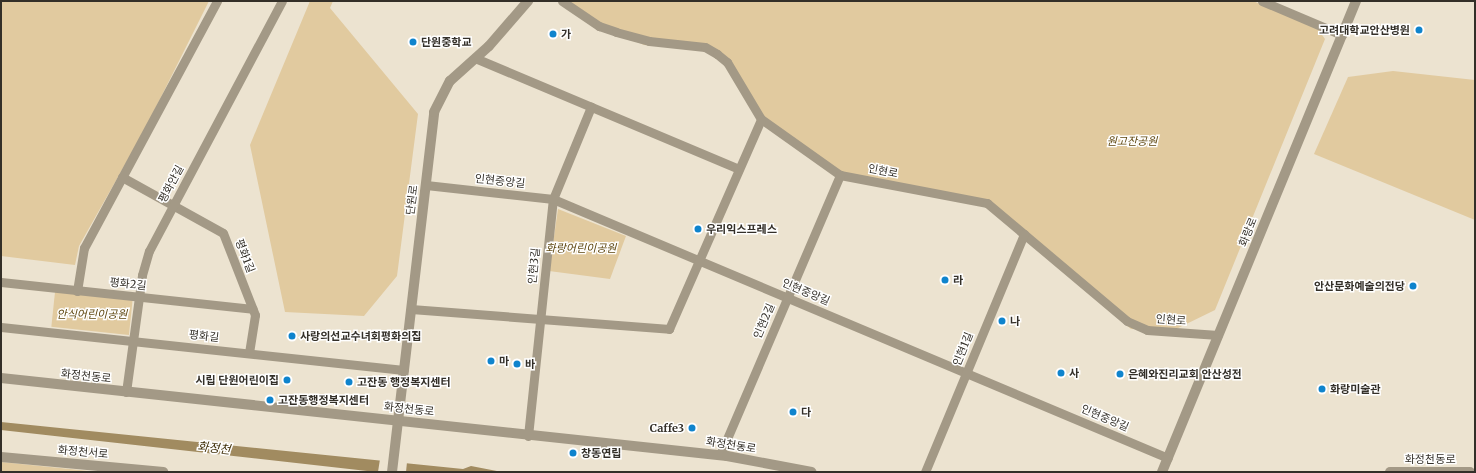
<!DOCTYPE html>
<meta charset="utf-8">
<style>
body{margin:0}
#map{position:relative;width:1476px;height:473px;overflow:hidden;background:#ece3d0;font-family:Merriweather,"Noto Sans KR",serif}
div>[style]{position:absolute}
.green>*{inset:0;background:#e1ca9f;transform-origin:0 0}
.water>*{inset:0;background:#a18b60}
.pier>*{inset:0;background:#ece3d0}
.minor>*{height:9px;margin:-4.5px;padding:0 4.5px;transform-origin:4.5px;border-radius:4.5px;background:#a39986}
.tertiary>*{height:10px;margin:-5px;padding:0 5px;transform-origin:5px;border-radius:5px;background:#a39986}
.dots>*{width:11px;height:11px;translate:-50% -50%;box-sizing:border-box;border:2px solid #fff;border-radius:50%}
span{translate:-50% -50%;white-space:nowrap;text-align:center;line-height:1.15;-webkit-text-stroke:3px #fff;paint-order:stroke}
.poi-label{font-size:11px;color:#332f28;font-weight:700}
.right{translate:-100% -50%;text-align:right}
.left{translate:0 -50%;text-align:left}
.park-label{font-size:11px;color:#5e460f;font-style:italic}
.street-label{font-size:11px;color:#332f28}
.water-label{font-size:12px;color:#40300a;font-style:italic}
.frame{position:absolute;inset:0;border:2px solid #332f28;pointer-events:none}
</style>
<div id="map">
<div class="green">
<div style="clip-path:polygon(1px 1px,209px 1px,145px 129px,79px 246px,75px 265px,1px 256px)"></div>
<div style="clip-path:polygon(310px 1px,333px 1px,330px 8px,418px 114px,397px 276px,364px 316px,285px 312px,250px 145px)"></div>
<div style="clip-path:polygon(568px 1px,1253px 1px,1317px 28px,1325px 39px,1215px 310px,1174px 330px,1131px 329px,987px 207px,849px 179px,761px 122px,728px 66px,705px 49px,644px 45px,615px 32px)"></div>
<div style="clip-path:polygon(1393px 71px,1475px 80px,1475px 220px,1314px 154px,1348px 77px)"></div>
<div style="clip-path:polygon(558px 209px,626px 236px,610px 279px,549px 271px)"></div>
<div style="left:55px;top:292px;width:78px;height:35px;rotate:6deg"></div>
<div style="clip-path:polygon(1px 462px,99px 472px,1px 472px)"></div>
</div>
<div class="water">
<div style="clip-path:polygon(1px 422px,463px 469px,471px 466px,502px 472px,376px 472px,1px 430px)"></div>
</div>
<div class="pier">
<div style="clip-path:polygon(380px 459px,407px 462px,406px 472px,378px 472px)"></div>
</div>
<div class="minor">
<div style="left:562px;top:1px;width:45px;rotate:34deg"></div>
<div style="left:599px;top:26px;width:18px;rotate:19deg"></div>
<div style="left:616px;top:32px;width:34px;rotate:15deg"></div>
<div style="left:649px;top:41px;width:56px;rotate:6.1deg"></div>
<div style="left:705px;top:47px;width:14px;rotate:30deg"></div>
<div style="left:717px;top:54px;width:13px;rotate:39deg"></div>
<div style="left:727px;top:62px;width:66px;rotate:59.2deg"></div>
<div style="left:761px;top:119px;width:97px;rotate:35.3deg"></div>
<div style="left:840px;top:175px;width:150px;rotate:10.8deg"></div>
<div style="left:987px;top:203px;width:183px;rotate:40.1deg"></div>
<div style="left:1127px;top:321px;width:22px;rotate:24deg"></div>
<div style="left:1147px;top:330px;width:71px;rotate:4deg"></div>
<div style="left:1262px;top:1px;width:87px;rotate:23deg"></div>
<div style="left:475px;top:58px;width:286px;rotate:22.8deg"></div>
<div style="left:122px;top:177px;width:115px;rotate:29deg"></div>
<div style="left:223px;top:233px;width:88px;rotate:68.7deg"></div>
<div style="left:255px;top:315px;width:38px;rotate:99deg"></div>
<div style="left:426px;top:185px;width:128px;rotate:6.3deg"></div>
<div style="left:553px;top:199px;width:667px;rotate:22.84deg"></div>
<div style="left:1px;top:282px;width:253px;rotate:6.1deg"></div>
<div style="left:77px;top:291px;width:44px;rotate:-80.8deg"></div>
<div style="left:84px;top:248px;width:281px;rotate:-61.7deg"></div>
<div style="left:411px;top:309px;width:259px;rotate:4.4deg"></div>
<div style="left:669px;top:329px;width:229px;rotate:-66.3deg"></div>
<div style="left:1px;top:327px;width:405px;rotate:6.1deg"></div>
<div style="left:126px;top:392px;width:118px;rotate:-82.2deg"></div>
<div style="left:142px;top:275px;width:25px;rotate:-74deg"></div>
<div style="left:149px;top:251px;width:283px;rotate:-62deg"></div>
<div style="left:528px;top:436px;width:238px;rotate:-84deg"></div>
<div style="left:553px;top:199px;width:100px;rotate:-67.6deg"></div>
<div style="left:720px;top:455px;width:305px;rotate:-66.8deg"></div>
<div style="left:925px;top:472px;width:258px;rotate:-67.4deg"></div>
</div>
<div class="tertiary">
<div style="left:1px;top:378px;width:730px;rotate:6.13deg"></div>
<div style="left:727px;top:456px;width:86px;rotate:10.7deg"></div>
<div style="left:1px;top:457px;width:163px;rotate:5.3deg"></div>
<div style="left:392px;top:472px;width:362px;rotate:-83.3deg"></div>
<div style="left:434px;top:112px;width:35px;rotate:-63deg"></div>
<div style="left:450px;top:81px;width:52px;rotate:-41.9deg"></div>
<div style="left:489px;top:46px;width:60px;rotate:-49.1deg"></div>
<div style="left:1162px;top:472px;width:509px;rotate:-67.61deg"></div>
<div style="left:1390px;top:472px;width:80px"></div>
</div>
<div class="dots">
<div style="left:1419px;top:30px;background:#0f84cd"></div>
<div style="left:553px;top:34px;background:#0f84cd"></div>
<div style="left:413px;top:42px;background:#0f84cd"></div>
<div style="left:698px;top:229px;background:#0f84cd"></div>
<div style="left:945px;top:280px;background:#0f84cd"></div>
<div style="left:1413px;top:286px;background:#0f84cd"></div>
<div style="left:1002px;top:321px;background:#0f84cd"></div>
<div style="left:292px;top:336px;background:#0f84cd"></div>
<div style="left:491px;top:361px;background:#0f84cd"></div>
<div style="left:517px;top:364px;background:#0f84cd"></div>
<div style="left:1061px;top:373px;background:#0f84cd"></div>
<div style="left:1120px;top:374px;background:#0f84cd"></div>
<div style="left:287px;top:380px;background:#0f84cd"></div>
<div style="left:349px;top:382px;background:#0f84cd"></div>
<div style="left:1322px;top:389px;background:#0f84cd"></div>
<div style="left:270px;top:400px;background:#0f84cd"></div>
<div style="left:793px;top:412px;background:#0f84cd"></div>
<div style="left:692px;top:428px;background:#0f84cd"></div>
<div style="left:573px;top:453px;background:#0f84cd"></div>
</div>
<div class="poi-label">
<span class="right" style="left:1410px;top:30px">고려대학교안산병원</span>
<span class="left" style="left:561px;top:34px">가</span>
<span class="left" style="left:421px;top:42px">단원중학교</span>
<span class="left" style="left:706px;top:229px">우리익스프레스</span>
<span class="left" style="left:953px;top:280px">라</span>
<span class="right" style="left:1405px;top:286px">안산문화예술의전당</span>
<span class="left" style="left:1010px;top:321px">나</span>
<span class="left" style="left:300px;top:336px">사랑의선교수녀회평화의집</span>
<span class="left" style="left:499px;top:361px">마</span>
<span class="left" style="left:525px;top:364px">바</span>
<span class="left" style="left:1069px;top:373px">사</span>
<span class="left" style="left:1128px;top:374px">은혜와진리교회 안산성전</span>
<span class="right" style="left:279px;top:380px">시립 단원어린이집</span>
<span class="left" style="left:357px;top:382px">고잔동 행정복지센터</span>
<span class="left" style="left:1330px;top:389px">화랑미술관</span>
<span class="left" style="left:278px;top:400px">고잔동행정복지센터</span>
<span class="left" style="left:801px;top:412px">다</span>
<span class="right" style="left:684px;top:428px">Caffe3</span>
<span class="left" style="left:581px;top:453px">창동연립</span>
</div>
<div class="park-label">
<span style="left:1132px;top:141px">원고잔공원</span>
<span style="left:581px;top:248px">화랑어린이공원</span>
<span style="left:92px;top:314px">안식어린이공원</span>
</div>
<div class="street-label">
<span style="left:883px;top:171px;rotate:11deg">인현로</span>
<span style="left:500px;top:181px;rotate:6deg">인현중앙길</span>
<span style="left:171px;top:184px;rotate:-62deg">평화안길</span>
<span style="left:412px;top:200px;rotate:-83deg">단원로</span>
<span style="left:1248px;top:232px;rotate:-68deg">화랑로</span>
<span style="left:245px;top:256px;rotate:69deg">평화1길</span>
<span style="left:534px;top:266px;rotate:-84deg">인현3길</span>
<span style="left:128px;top:284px;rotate:6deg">평화2길</span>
<span style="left:806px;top:292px;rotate:23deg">인현중앙길</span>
<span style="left:1171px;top:320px;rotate:4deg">인현로</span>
<span style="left:764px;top:321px;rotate:-67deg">인현2길</span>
<span style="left:204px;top:336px;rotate:6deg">평화길</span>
<span style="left:963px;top:349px;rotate:-68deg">인현1길</span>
<span style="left:86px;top:376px;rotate:6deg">화정천동로</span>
<span style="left:409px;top:409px;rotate:6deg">화정천동로</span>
<span style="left:1105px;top:418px;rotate:23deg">인현중앙길</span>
<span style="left:731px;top:445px;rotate:9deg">화정천동로</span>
<span style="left:83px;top:452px;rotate:5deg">화정천서로</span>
<span style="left:1430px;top:459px">화정천동로</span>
</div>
<div class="water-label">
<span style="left:214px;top:448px;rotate:6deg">화정천</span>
</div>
<div class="frame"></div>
</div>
